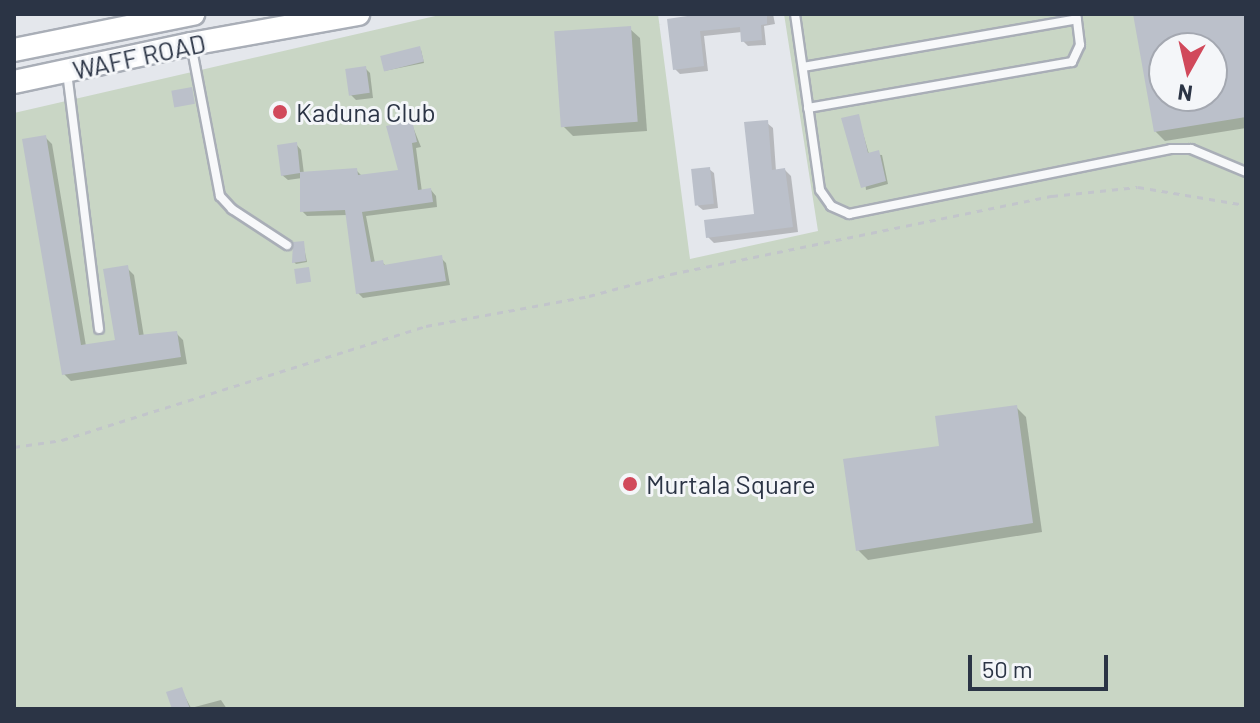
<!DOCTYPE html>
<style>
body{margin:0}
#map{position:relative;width:1260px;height:723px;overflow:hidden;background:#e4e7ec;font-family:Barlow,sans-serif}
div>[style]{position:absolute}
.green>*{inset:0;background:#c9d6c5}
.shadow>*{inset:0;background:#0003}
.building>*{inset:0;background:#bbc0ca;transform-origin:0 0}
.path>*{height:3px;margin-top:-1.5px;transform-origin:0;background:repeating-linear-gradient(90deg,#c2c5cb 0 6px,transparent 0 12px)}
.roads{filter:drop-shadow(2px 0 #a9aeb7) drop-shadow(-2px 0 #a9aeb7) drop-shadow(0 2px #a9aeb7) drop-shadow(0 -2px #a9aeb7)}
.lane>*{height:8px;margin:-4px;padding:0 4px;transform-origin:4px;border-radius:4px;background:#f7f8fa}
.secondary>*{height:22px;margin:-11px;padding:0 11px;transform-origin:11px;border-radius:11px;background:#fff}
.dots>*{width:22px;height:22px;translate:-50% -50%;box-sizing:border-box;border:4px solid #f4f6f9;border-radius:50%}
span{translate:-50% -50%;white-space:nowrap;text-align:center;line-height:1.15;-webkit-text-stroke:6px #f4f6f9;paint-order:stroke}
.street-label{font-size:26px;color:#2b3445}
.poi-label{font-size:26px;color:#2b3445}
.left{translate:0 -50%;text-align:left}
.frame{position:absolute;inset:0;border:16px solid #2b3445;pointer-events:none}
.north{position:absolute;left:1148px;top:32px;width:80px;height:80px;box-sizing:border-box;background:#f4f6f9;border:2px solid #a4a8b1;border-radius:50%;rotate:188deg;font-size:22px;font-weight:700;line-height:32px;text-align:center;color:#2b3445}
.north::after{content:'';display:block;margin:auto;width:28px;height:36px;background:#d1495b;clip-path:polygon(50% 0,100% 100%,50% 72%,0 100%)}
.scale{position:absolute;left:968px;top:655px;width:140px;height:36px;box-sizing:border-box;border:4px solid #2b3445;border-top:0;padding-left:10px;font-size:24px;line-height:28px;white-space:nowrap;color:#2b3445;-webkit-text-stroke:6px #f4f6f9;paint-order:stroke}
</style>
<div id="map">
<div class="green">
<div style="clip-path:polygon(evenodd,444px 14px,658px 14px,690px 259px,818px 231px,784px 14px,1246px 14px,1246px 709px,14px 709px,14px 113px,444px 14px,1164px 48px,1212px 48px,1212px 96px,1164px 96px,1164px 48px)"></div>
</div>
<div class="shadow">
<div style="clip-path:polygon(703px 14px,773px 14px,775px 24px,764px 26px,766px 45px,748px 46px,743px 41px,742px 32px,704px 36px,708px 71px,680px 74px,675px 69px)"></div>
<div style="clip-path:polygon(evenodd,1135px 14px,1246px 14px,1246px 128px,1165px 141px,1155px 131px,1135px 14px,1164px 48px,1212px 48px,1212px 96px,1164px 96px,1164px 48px)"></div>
<div style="clip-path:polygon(630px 29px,640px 38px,647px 131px,573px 136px,563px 126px)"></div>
<div style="clip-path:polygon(421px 50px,424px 63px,384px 71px)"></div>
<div style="clip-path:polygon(366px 69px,370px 73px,373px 98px,356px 100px,351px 95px)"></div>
<div style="clip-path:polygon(858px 116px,869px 154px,882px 155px,888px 184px,866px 190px)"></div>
<div style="clip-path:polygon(411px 122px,421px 147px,416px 148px,422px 192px,431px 190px,436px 196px,437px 207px,366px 216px,375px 263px,382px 262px,387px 267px,441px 258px,446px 263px,450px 285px,363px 298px,358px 293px,348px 215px,307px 216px,302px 211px,302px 178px,288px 180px,282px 175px,296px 144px,301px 150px,304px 174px,356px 170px,362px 176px,400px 171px)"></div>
<div style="clip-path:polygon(767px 123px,773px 128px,776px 171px,785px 170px,791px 176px,798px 232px,714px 243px,708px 237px,756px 216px)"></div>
<div style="clip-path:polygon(45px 137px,52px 144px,86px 346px,117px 341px,127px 268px,134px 275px,144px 337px,176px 333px,183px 340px,187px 364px,71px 381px,64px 374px)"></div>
<div style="clip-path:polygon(709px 169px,714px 173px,718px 208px,703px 210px,698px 206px)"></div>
<div style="clip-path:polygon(303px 243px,307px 262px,296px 264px,294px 262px)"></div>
<div style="clip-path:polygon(1016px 407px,1026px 417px,1042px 532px,868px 560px,858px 550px,942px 448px)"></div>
<div style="clip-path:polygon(181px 689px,191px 708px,221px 700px,227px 709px,174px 709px)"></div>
</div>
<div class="building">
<div style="clip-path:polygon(701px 14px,767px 14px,767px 24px,761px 25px,762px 40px,741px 42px,740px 27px,700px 31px,704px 66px,673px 70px,667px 19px)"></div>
<div style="clip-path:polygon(evenodd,1133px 14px,1246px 14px,1246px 117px,1154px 132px,1133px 14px,1164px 48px,1212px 48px,1212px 96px,1164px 96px,1164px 48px)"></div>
<div style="left:631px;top:26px;width:96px;height:77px;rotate:86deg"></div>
<div style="left:420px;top:46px;width:16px;height:41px;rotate:76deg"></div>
<div style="left:366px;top:66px;width:27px;height:21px;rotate:82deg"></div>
<div style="left:192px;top:87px;width:17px;height:21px;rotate:80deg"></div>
<div style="clip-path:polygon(859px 114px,868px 153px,879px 150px,886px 181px,861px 188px,841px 118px)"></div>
<div style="clip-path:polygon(412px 120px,417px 142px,412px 143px,418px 190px,431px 188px,433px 202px,362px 212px,371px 262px,383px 260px,384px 265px,442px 255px,446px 281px,356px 294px,345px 210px,300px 212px,300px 173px,281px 176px,277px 145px,297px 142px,300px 172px,357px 168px,358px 175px,398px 170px,386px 126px)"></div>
<div style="clip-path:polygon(768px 120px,772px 170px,785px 168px,793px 227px,706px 238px,704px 220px,754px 214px,744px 122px)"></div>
<div style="clip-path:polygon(46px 135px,81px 345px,115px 340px,103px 269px,128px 265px,139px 335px,177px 331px,181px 357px,62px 375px,22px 139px)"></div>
<div style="left:710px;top:167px;width:37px;height:19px;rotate:84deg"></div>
<div style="clip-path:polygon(304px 241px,306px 261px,292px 263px,293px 242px)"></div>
<div style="left:309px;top:267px;width:15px;height:15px;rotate:82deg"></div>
<div style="clip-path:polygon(1017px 405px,1033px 523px,856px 551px,843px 459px,939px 446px,935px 416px)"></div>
<div style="clip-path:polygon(182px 687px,190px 709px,172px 709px,166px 692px)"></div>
</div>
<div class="path">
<div style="left:14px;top:447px;width:49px;rotate:-8.3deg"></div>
<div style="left:62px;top:440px;width:381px;rotate:-17.4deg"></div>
<div style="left:426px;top:326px;width:166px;rotate:-10.4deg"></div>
<div style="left:589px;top:296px;width:85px;rotate:-15deg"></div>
<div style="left:671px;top:274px;width:389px;rotate:-11.6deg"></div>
<div style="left:1052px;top:196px;width:86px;rotate:-6deg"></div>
<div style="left:1138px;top:187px;width:109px;rotate:9.5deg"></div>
</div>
<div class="roads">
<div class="lane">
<div style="left:795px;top:14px;width:178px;rotate:81.9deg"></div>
<div style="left:820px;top:190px;width:19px;rotate:55deg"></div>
<div style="left:831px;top:206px;width:20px;rotate:24deg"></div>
<div style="left:849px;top:214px;width:328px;rotate:-11.4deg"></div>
<div style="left:1171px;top:149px;width:20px"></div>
<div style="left:1191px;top:149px;width:60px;rotate:22.7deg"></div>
<div style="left:191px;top:44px;width:155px;rotate:79.2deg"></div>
<div style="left:220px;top:196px;width:18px;rotate:47deg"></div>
<div style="left:232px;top:209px;width:66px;rotate:33.2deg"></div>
<div style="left:803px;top:67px;width:278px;rotate:-9.9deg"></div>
<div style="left:67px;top:72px;width:259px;rotate:82.9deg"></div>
<div style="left:808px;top:108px;width:268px;rotate:-9.9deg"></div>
<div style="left:1072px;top:62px;width:19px;rotate:-65deg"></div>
<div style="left:1080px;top:45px;width:31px;rotate:-97deg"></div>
</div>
<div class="secondary">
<div style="left:14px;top:50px;width:183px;rotate:-11.4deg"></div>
<div style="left:14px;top:82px;width:181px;rotate:-12.1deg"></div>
<div style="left:191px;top:44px;width:170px;rotate:-10.2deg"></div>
</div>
</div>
<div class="dots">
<div style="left:280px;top:112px;background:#d1495b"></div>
<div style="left:630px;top:484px;background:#d1495b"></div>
</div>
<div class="street-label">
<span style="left:139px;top:56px;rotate:-12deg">WAFF ROAD</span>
</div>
<div class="poi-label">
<span class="left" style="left:296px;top:112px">Kaduna Club</span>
<span class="left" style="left:646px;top:484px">Murtala Square</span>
</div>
<div class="frame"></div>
<div class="north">N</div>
<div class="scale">50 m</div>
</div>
